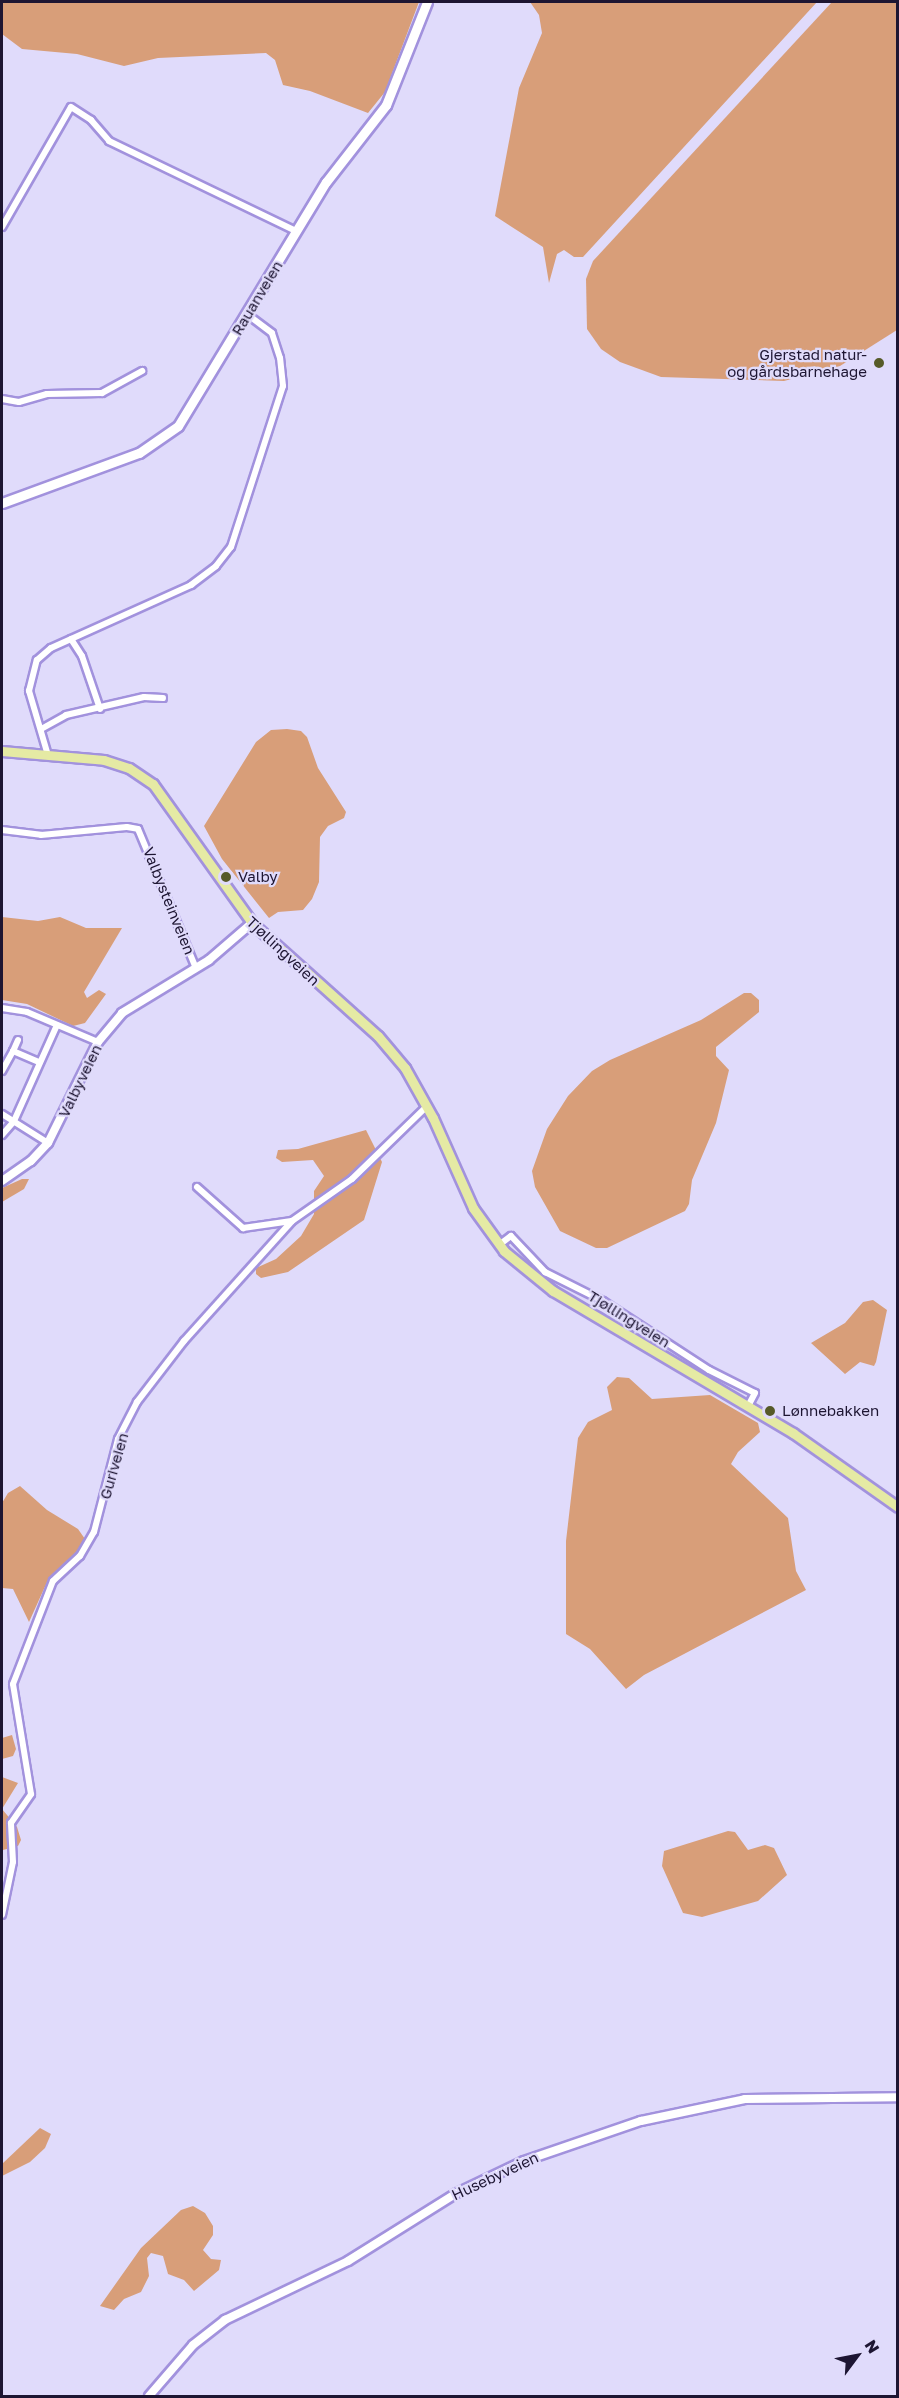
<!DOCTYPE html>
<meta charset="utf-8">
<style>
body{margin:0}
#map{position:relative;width:899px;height:2398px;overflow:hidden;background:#e0dbfb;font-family:"Golos Text",sans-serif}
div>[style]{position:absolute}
.forest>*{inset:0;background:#d89e79}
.roads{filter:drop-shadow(2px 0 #a292dd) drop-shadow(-2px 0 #a292dd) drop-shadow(0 2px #a292dd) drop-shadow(0 -2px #a292dd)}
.minor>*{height:6px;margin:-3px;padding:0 3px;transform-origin:3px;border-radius:3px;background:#fff}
.tertiary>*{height:8px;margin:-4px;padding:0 4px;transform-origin:4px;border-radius:4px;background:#fff}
.secondary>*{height:9px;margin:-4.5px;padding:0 4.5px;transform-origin:4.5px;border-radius:4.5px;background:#fff}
.primary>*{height:9px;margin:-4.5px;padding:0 4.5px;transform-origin:4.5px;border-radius:4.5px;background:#e5eaa4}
.dots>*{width:16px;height:16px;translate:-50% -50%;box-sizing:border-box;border:3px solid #e0dbfb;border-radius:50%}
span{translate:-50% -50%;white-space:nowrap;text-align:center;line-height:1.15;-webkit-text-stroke:4.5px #e0dbfb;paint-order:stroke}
.street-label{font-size:15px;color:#1d1532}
.poi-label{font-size:15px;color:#1d1532}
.right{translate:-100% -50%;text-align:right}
.left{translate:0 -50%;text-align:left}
.frame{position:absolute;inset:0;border:3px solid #1d1532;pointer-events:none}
.north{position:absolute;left:827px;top:2326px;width:60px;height:60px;-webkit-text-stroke:4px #e0dbfb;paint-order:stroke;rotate:58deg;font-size:16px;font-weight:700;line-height:24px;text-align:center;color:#1d1532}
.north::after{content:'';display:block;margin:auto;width:21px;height:27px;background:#1d1532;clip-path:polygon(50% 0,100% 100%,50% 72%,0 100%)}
</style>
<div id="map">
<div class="forest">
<div style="clip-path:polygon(2px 2px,419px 2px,385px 92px,368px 113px,310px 91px,283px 85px,275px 60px,266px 53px,158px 58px,124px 66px,77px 54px,22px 49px,2px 34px)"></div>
<div style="clip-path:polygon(530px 2px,817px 2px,583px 257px,574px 257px,564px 250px,557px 254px,549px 283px,543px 247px,495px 216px,519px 88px,542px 33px,539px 15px)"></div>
<div style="clip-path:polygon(832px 2px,897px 2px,897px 330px,840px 366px,784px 381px,661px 377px,620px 362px,601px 349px,587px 329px,586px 279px,593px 261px)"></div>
<div style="clip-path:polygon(287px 729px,301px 731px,307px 737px,318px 768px,346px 812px,344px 818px,328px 826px,320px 837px,319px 882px,312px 899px,303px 910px,278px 912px,269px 918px,222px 859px,204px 826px,256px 742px,271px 730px)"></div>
<div style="clip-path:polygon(2px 917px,38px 921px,60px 917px,86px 928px,122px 928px,84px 992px,87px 998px,99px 990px,106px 994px,85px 1023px,73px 1026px,27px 1004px,2px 1000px)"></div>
<div style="clip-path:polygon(744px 993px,751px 993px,759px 1000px,759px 1012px,716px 1047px,716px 1056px,729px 1070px,716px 1123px,692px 1180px,689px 1204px,685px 1211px,607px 1248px,596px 1248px,560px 1231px,535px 1187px,532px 1171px,547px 1129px,568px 1096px,592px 1071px,610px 1060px,701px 1020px)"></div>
<div style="clip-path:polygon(366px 1130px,382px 1162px,364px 1220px,288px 1272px,261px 1278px,256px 1274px,256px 1268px,276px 1259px,301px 1236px,314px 1214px,314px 1191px,324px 1176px,313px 1160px,282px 1162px,276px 1158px,278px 1150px,298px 1149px)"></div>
<div style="clip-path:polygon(22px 1179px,29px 1179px,24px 1189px,2px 1202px,2px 1188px)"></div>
<div style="clip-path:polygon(873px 1300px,887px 1310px,876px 1362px,874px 1366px,860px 1362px,845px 1374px,811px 1343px,845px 1323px,863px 1302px)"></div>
<div style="clip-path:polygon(617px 1377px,629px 1378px,652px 1399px,710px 1395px,758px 1423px,760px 1432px,738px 1452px,731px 1464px,788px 1518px,796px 1571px,806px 1590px,644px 1675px,626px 1689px,590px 1649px,566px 1634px,566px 1541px,578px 1438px,588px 1422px,612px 1410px,607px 1387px)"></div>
<div style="clip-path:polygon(20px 1486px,47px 1510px,78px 1529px,85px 1539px,78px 1552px,48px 1580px,29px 1622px,13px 1589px,2px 1588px,2px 1503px,8px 1493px)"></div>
<div style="clip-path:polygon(12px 1735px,16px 1749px,13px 1756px,2px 1759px,2px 1738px)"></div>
<div style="clip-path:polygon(2px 1777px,18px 1783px,2px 1809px,17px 1827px,21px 1840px,18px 1846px,3px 1850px,2px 1849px)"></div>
<div style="clip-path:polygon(728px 1831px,735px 1832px,748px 1850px,765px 1845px,774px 1848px,787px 1875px,758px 1901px,702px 1917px,683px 1913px,662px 1866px,664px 1851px)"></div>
<div style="clip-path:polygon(40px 2128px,51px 2134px,45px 2148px,30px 2162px,2px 2176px,2px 2164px)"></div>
<div style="clip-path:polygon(193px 2206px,205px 2213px,213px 2226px,213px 2235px,203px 2250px,211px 2259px,221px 2260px,219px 2270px,194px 2291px,184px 2280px,168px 2274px,163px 2256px,151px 2253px,147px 2258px,149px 2276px,141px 2292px,124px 2299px,114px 2310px,100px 2306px,141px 2248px,181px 2210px)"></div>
</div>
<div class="roads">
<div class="minor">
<div style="left:2px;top:227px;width:138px;rotate:-60.1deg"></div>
<div style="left:71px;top:107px;width:24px;rotate:33deg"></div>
<div style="left:91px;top:120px;width:28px;rotate:49deg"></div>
<div style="left:109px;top:141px;width:208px;rotate:25.7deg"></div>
<div style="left:2px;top:399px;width:17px;rotate:10deg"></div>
<div style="left:19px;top:402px;width:29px;rotate:-16deg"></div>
<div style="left:47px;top:394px;width:55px;rotate:-1deg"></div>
<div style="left:102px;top:393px;width:46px;rotate:-28.8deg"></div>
<div style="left:71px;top:639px;width:20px;rotate:57deg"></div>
<div style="left:82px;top:656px;width:56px;rotate:71.2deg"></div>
<div style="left:43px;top:728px;width:26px;rotate:-29deg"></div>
<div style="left:66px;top:715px;width:80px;rotate:-13deg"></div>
<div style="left:144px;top:697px;width:19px;rotate:3deg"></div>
<div style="left:47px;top:752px;width:64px;rotate:-106.4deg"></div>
<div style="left:29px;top:691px;width:32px;rotate:-76deg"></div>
<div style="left:37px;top:660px;width:18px;rotate:-41deg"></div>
<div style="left:51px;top:648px;width:154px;rotate:-24.2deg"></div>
<div style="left:191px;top:585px;width:31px;rotate:-37deg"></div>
<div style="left:216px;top:566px;width:24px;rotate:-52deg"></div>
<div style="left:231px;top:547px;width:169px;rotate:-72.1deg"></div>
<div style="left:283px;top:386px;width:28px;rotate:-96deg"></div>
<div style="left:280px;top:358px;width:26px;rotate:-108deg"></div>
<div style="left:272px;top:333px;width:31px;rotate:-143deg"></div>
<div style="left:2px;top:830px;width:39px;rotate:7deg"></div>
<div style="left:41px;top:835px;width:86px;rotate:-5.3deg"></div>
<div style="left:127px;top:827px;width:11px;rotate:10deg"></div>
<div style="left:138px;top:829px;width:151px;rotate:67.4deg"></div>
<div style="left:2px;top:1008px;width:25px;rotate:9deg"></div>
<div style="left:27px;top:1012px;width:77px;rotate:22.9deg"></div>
<div style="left:18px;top:1040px;width:12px;rotate:114deg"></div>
<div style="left:13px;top:1051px;width:28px;rotate:23deg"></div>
<div style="left:2px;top:1071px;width:23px;rotate:-61deg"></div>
<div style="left:2px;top:1114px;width:54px;rotate:32.2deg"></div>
<div style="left:2px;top:1135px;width:18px;rotate:-49deg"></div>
<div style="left:14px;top:1121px;width:105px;rotate:-65.9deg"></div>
<div style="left:197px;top:1187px;width:62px;rotate:41.7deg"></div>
<div style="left:243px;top:1228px;width:49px;rotate:-8.3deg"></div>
<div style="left:499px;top:1245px;width:15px;rotate:-37deg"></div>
<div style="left:511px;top:1236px;width:50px;rotate:46.6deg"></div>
<div style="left:545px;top:1272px;width:65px;rotate:26.6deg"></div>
<div style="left:603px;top:1301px;width:126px;rotate:33.1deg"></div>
<div style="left:709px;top:1370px;width:51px;rotate:26.6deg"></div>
<div style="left:755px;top:1393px;width:15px;rotate:118deg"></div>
<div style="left:2px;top:1915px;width:54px;rotate:-78.3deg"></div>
<div style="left:13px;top:1862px;width:39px;rotate:-93deg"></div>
<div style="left:11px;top:1823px;width:35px;rotate:-55deg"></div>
<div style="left:31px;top:1794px;width:111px;rotate:-99.3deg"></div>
<div style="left:13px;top:1684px;width:110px;rotate:-68.8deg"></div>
<div style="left:53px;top:1581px;width:37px;rotate:-43deg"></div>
<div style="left:80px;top:1556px;width:28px;rotate:-60deg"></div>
<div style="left:94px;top:1532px;width:96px;rotate:-75.5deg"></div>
<div style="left:118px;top:1439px;width:42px;rotate:-62.8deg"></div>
<div style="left:137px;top:1402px;width:77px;rotate:-52.4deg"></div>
<div style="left:184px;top:1341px;width:161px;rotate:-48deg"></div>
<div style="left:292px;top:1221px;width:73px;rotate:-35deg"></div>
<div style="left:352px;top:1179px;width:105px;rotate:-44.2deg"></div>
</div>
<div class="tertiary">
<div style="left:2px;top:1181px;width:35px;rotate:-35deg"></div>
<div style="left:31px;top:1161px;width:25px;rotate:-47deg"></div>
<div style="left:48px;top:1143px;width:113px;rotate:-63.7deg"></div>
<div style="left:98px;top:1042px;width:38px;rotate:-50deg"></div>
<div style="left:122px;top:1013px;width:102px;rotate:-31.3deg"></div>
<div style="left:209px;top:960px;width:57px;rotate:-40.7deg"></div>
<div style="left:149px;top:2396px;width:67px;rotate:-49.2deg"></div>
<div style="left:193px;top:2345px;width:41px;rotate:-38deg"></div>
<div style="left:225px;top:2320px;width:136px;rotate:-25.6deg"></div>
<div style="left:348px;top:2261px;width:128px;rotate:-32deg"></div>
<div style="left:457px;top:2193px;width:74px;rotate:-25.5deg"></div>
<div style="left:524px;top:2161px;width:124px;rotate:-18.9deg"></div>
<div style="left:641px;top:2121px;width:106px;rotate:-11.9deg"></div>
<div style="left:745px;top:2099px;width:153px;rotate:-0.7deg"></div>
</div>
<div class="secondary">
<div style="left:2px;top:503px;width:146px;rotate:-20.1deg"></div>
<div style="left:139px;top:453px;width:47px;rotate:-34.7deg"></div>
<div style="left:178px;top:426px;width:285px;rotate:-58.8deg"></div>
<div style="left:326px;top:182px;width:98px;rotate:-52.1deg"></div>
<div style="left:386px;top:105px;width:111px;rotate:-68.3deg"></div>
</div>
<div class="primary">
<div style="left:2px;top:751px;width:102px;rotate:5deg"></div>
<div style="left:104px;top:760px;width:26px;rotate:18deg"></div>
<div style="left:129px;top:768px;width:29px;rotate:34deg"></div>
<div style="left:153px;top:784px;width:171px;rotate:54.5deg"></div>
<div style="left:252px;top:923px;width:169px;rotate:41.9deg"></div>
<div style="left:378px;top:1036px;width:42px;rotate:49.8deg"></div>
<div style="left:405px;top:1068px;width:57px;rotate:60.8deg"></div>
<div style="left:433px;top:1118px;width:98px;rotate:66deg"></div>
<div style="left:473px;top:1208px;width:53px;rotate:54.2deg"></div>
<div style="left:504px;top:1251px;width:63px;rotate:39.2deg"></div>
<div style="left:553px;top:1291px;width:279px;rotate:30.6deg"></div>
<div style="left:793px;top:1433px;width:128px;rotate:35.2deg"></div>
</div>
</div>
<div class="dots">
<div style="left:879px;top:363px;background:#565a28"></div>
<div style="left:226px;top:877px;background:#565a28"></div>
<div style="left:770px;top:1411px;background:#565a28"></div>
</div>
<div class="street-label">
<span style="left:257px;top:298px;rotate:-59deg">Rauanveien</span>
<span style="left:169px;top:901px;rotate:68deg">Valbysteinveien</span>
<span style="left:283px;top:951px;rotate:43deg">Tjøllingveien</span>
<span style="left:80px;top:1081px;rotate:-64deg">Valbyveien</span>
<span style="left:629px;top:1319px;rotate:32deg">Tjøllingveien</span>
<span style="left:114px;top:1466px;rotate:-74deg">Guriveien</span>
<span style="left:495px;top:2176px;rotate:-25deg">Husebyveien</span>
</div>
<div class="poi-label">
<span class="right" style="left:867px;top:363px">Gjerstad natur-<br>og gårdsbarnehage</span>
<span class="left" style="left:238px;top:877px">Valby</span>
<span class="left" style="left:782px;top:1411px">Lønnebakken</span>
</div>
<div class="frame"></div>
<div class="north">N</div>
</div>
